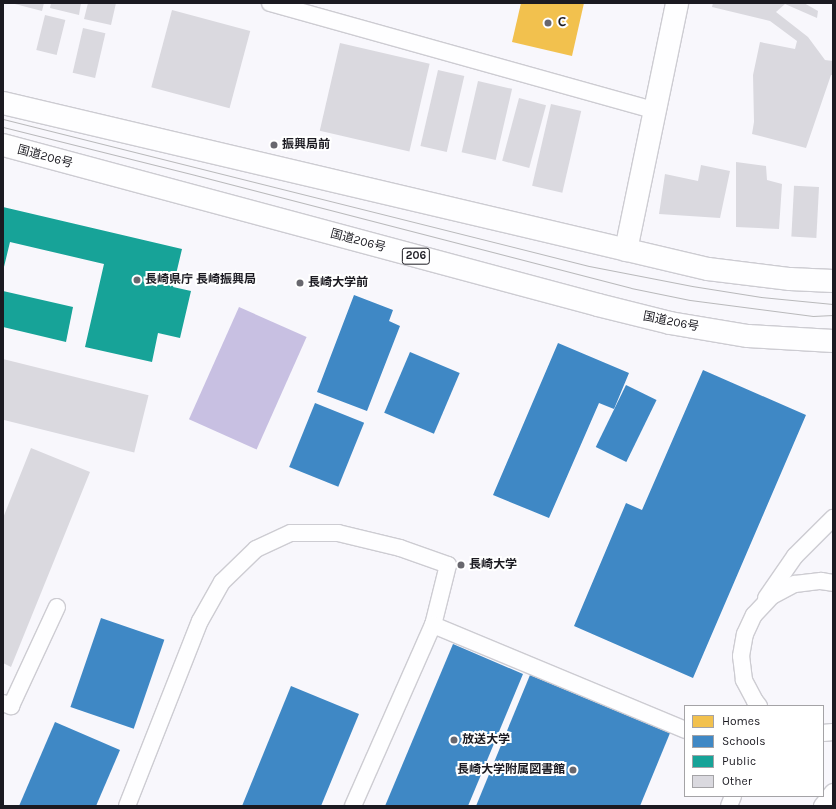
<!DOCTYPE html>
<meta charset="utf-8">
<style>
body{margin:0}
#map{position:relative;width:836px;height:809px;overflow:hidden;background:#f8f7fc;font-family:Karla,"Noto Sans JP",sans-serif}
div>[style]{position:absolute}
.water>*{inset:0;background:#c8c0e2;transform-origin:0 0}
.homes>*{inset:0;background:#f2c14e}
.schools>*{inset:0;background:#3f88c5;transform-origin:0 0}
.public>*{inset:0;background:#17a398}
.building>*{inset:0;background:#dad9df;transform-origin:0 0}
.roads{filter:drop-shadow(1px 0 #cdccd2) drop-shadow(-1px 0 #cdccd2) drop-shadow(0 1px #cdccd2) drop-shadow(0 -1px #cdccd2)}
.service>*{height:16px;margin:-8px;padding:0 8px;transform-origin:8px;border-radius:8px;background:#fefeff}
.minor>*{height:22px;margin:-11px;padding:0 11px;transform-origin:11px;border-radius:11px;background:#fefeff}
.trunk>*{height:22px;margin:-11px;padding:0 11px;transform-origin:11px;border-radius:11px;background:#fefeff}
.tram>*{height:1px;margin:-0.5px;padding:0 0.5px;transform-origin:0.5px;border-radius:0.5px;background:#b9b9bb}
.dots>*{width:11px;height:11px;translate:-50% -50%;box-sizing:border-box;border:2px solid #fff;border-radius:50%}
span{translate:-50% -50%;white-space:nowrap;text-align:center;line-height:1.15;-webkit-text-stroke:4px #fff;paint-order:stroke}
.shield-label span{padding:1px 3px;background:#fff;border:1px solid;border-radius:3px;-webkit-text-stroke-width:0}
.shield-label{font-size:11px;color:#1b1a21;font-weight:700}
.poi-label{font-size:12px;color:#1b1a21;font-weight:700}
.left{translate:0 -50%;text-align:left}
.right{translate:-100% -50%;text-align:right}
.street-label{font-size:12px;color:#1b1a21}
.frame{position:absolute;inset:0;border:4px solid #1b1a21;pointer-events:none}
.legend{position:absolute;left:684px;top:705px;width:140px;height:92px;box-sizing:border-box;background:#fff;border:1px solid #a4a3a6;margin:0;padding:5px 7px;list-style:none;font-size:12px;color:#1b1a21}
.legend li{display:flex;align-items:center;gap:8px;height:20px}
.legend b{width:20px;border:1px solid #a4a3a6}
</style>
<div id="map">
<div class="water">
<div style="left:239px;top:307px;width:74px;height:123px;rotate:24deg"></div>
</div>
<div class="homes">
<div style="clip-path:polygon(521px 3px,584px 3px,572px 56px,512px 42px)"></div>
</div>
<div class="schools">
<div style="clip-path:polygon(354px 295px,393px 310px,389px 321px,400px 326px,367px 411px,317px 392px)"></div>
<div style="clip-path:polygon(558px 343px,629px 373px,614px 409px,599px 403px,549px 518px,493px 495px)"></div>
<div style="left:410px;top:352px;width:54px;height:66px;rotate:23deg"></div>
<div style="clip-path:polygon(703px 370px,806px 415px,693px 678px,574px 626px,626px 503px,642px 510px)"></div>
<div style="left:626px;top:385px;width:34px;height:69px;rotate:26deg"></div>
<div style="left:315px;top:403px;width:53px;height:69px;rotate:22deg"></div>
<div style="left:101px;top:618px;width:67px;height:94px;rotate:19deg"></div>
<div style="clip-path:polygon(453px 644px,523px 674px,468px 806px,385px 806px)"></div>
<div style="clip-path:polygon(530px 675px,670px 733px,640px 806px,476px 806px)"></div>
<div style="clip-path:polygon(291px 686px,359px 714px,321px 806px,242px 806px)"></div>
<div style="clip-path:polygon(55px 722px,120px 750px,96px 806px,19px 806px)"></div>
</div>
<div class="public">
<div style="clip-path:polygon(3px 207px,182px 249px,173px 287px,191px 291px,180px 338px,158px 333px,152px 362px,85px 347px,104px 264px,10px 242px,3px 271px)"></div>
<div style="clip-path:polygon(3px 291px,73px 307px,66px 342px,3px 327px)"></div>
</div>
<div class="building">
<div style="clip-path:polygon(11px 3px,44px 3px,42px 11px)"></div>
<div style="clip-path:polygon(51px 3px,81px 3px,79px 15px,50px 8px)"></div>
<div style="clip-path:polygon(88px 3px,116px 3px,111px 25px,84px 19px)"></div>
<div style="clip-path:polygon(713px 3px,804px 3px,818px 11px,817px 18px,785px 4px,776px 12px,808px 37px,825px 60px,833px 61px,833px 75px,831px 75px,806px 148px,752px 134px,754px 122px,753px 75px,760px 42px,795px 49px,797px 41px,770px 21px,712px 7px)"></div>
<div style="left:172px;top:10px;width:81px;height:80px;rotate:15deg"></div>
<div style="left:45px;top:15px;width:21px;height:36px;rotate:14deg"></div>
<div style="left:83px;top:28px;width:23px;height:46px;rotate:13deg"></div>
<div style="left:340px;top:43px;width:92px;height:90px;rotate:13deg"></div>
<div style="left:438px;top:70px;width:27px;height:78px;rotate:13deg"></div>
<div style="left:478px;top:81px;width:35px;height:73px;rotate:13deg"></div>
<div style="left:519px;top:98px;width:28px;height:65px;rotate:15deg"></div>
<div style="left:551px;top:104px;width:31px;height:84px;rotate:13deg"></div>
<div style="clip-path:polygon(736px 162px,766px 166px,767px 180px,782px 184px,779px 229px,736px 227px)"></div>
<div style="clip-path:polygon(701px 165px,730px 171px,720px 218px,659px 214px,665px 174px,698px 181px)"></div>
<div style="left:819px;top:187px;width:51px;height:25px;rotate:93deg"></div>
<div style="left:3px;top:359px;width:150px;height:59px;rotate:14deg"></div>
<div style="clip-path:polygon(31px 448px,90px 472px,11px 667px,3px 663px,3px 518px)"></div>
</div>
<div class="roads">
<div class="service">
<div style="left:270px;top:3px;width:399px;rotate:15.6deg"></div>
<div style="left:766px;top:598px;width:51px;rotate:-55.4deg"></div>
<div style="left:795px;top:556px;width:54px;rotate:-45deg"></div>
<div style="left:3px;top:703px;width:9px;rotate:21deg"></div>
<div style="left:11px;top:706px;width:109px;rotate:-65.1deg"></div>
<div style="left:759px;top:706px;width:6px;rotate:-129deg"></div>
<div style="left:755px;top:701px;width:24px;rotate:-118deg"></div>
<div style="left:744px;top:680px;width:24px;rotate:-97deg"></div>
<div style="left:741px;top:656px;width:22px;rotate:-80deg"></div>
<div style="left:745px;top:634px;width:21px;rotate:-65deg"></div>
<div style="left:754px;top:615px;width:26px;rotate:-47deg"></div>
<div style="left:772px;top:596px;width:26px;rotate:-28deg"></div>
<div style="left:795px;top:584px;width:26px;rotate:-7deg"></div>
<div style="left:821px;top:581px;width:12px;rotate:9deg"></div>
<div style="left:823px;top:733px;width:10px;rotate:-6deg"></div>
<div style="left:127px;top:806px;width:199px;rotate:-68.5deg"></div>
<div style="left:200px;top:621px;width:45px;rotate:-60.6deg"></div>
<div style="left:222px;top:582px;width:47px;rotate:-44.1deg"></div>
<div style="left:256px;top:549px;width:38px;rotate:-25deg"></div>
<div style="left:291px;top:533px;width:47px"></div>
<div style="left:338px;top:533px;width:64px;rotate:13.6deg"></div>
<div style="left:400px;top:548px;width:51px;rotate:19.5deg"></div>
<div style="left:448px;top:565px;width:62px;rotate:104deg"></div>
<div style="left:353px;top:806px;width:198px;rotate:-66.2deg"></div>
<div style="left:433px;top:625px;width:273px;rotate:22.6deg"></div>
<div style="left:729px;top:806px;width:11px;rotate:-68deg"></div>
<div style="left:822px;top:806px;width:18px;rotate:-52deg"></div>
</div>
<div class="minor">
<div style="left:626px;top:250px;width:252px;rotate:-78.3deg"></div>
</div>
<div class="trunk">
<div style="left:3px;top:103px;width:724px;rotate:13.25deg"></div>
<div style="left:708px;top:269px;width:83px;rotate:7deg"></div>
<div style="left:790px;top:279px;width:43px;rotate:2.7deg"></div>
<div style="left:3px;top:145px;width:616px;rotate:15.05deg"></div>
<div style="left:598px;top:305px;width:74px;rotate:14deg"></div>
<div style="left:670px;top:323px;width:79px;rotate:9.5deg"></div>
<div style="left:748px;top:336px;width:85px;rotate:3.4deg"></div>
</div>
</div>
<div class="tram">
<div style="left:3px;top:119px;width:604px;rotate:14.08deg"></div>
<div style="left:589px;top:266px;width:105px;rotate:11deg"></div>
<div style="left:692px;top:286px;width:70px;rotate:9.1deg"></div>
<div style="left:761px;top:297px;width:72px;rotate:5.6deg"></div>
<div style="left:3px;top:127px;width:198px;rotate:14deg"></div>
<div style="left:195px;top:175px;width:450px;rotate:14.5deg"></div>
<div style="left:631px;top:288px;width:60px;rotate:11.5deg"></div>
<div style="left:690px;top:300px;width:124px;rotate:7.4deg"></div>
<div style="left:813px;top:316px;width:20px;rotate:-3deg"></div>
</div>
<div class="dots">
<div style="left:548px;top:23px;background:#68676e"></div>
<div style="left:274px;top:145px;background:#68676e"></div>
<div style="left:137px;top:280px;background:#68676e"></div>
<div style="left:300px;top:283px;background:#68676e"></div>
<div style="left:461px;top:565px;background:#68676e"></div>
<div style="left:454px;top:740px;background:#68676e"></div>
<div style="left:573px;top:770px;background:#68676e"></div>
</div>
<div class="shield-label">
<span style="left:416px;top:256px">206</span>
</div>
<div class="poi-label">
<span class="left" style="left:556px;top:23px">Ｃ</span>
<span class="left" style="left:282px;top:145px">振興局前</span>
<span class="left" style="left:145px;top:280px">長崎県庁 長崎振興局</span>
<span class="left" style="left:308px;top:283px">長崎大学前</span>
<span class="left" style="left:469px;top:565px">長崎大学</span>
<span class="left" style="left:462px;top:740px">放送大学</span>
<span class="right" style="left:565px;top:770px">長崎大学附属図書館</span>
</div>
<div class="street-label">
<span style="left:45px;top:157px;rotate:15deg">国道206号</span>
<span style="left:358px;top:241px;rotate:15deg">国道206号</span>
<span style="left:671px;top:322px;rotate:11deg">国道206号</span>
</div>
<div class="frame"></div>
<ul class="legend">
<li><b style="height:11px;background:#f2c14e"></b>Homes</li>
<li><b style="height:11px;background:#3f88c5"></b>Schools</li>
<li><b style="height:11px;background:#17a398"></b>Public</li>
<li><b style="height:11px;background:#dad9df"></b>Other</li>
</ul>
</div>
